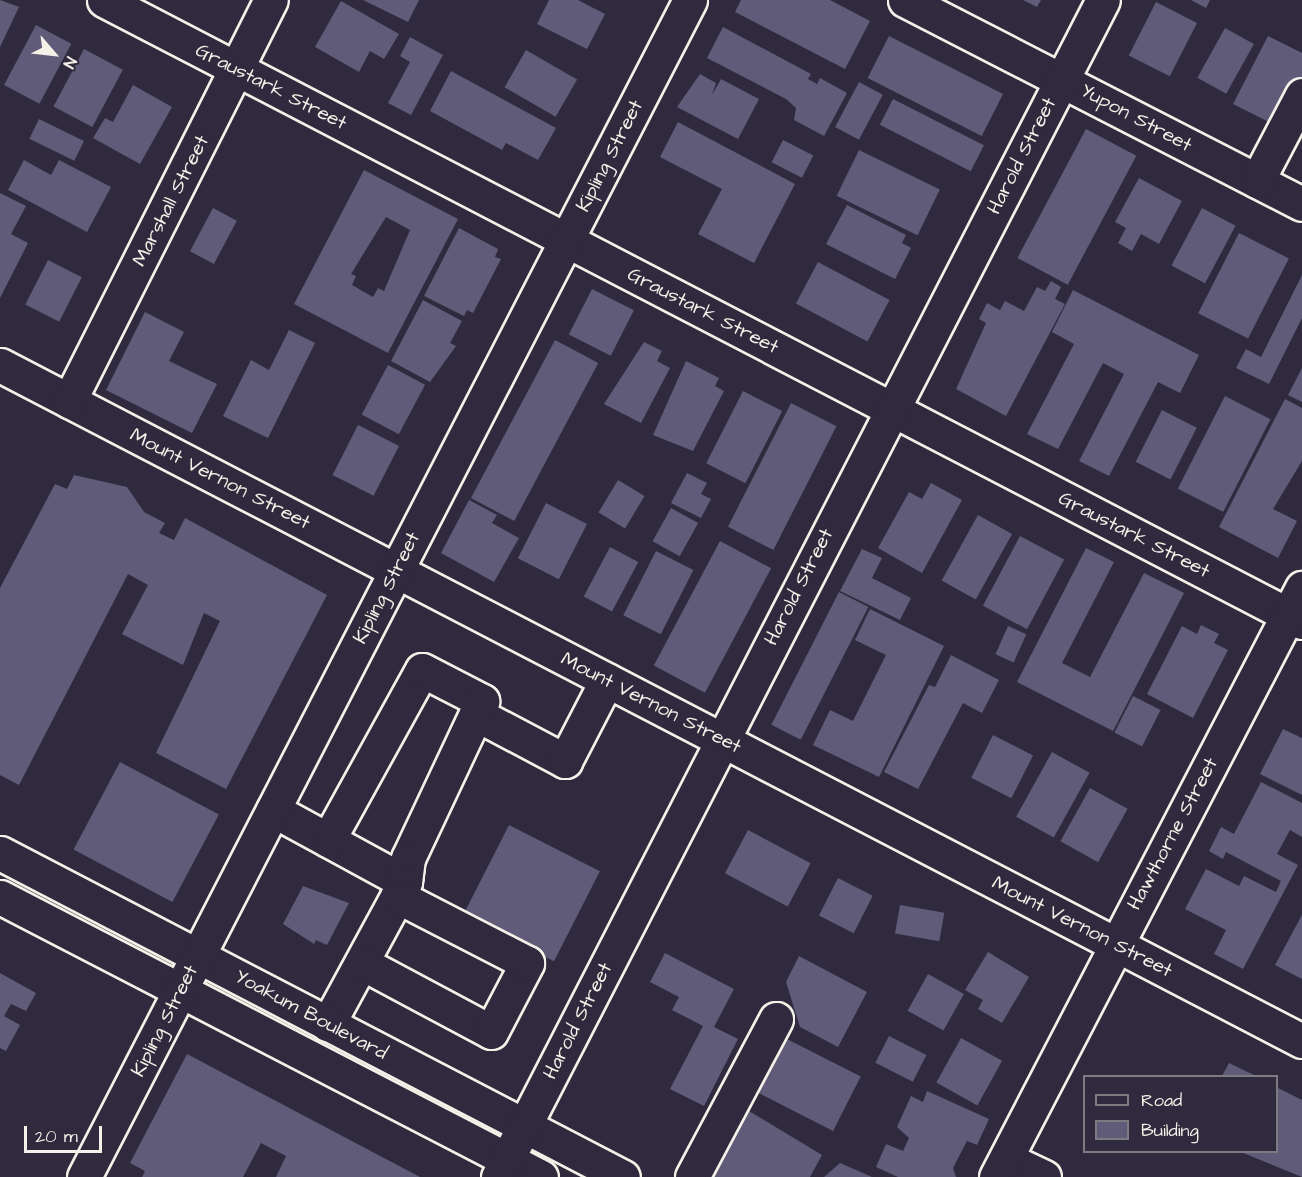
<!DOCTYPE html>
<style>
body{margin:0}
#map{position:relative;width:1302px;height:1177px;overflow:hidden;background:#2f2a3d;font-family:"Architects Daughter",sans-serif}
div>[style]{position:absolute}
.building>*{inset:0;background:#605b79;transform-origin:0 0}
.roads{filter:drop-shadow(2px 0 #f4f1e8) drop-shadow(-2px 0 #f4f1e8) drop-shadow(0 2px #f4f1e8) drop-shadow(0 -2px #f4f1e8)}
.minor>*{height:33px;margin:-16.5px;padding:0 16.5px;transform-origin:16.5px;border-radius:16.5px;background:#2f2a3d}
span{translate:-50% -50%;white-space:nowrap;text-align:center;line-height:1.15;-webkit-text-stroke:4.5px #2f2a3d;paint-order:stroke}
.street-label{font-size:20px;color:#f4f1e8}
.legend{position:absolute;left:1083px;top:1075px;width:195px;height:78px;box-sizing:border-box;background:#2f2a3d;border:2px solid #7e7a81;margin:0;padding:8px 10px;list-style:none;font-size:18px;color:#f4f1e8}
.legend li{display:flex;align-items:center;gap:12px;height:30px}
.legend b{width:30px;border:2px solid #7e7a81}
.north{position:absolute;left:24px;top:24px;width:60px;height:60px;-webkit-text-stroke:4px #2f2a3d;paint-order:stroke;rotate:118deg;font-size:16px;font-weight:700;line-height:24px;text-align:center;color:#f4f1e8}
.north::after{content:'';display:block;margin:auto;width:21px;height:27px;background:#f4f1e8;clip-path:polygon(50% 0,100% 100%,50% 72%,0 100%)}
.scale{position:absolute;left:24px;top:1126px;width:78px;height:27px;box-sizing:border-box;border:3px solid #f4f1e8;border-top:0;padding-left:8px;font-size:18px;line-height:21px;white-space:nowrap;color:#f4f1e8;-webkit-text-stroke:4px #2f2a3d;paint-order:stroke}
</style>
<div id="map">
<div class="building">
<div style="clip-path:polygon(0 0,19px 7px,0 47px)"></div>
<div style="clip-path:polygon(363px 0,419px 0,408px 22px)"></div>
<div style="clip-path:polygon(549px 0,578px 0,605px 14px,587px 49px,537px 24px)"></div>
<div style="clip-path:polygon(741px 0,830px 0,870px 21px,845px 69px,735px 12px)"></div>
<div style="clip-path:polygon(1023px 0,1041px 0,1037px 7px)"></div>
<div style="clip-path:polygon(1191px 0,1210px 0,1206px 8px)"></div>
<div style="clip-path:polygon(341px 1px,399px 34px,384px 59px,370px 51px,359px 72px,315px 47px)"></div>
<div style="left:1156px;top:2px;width:46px;height:60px;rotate:27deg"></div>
<div style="left:36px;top:25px;width:40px;height:68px;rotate:28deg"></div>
<div style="clip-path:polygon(723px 27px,811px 74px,808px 79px,817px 84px,820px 78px,847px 93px,824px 136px,794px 120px,796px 108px,786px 99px,707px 58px)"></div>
<div style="left:1225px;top:28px;width:33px;height:57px;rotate:29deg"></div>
<div style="left:889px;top:36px;width:128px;height:47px;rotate:27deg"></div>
<div style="clip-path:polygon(1268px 36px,1302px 53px,1302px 77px,1277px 126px,1233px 104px)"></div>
<div style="clip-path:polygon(410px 37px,443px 55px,411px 115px,388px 103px,410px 62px,400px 56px)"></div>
<div style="left:84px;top:49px;width:44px;height:65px;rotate:28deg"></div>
<div style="left:526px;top:50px;width:59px;height:43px;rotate:30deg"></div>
<div style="clip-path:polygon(451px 71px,556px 128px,538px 160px,506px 143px,502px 150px,430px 111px)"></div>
<div style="clip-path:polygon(700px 74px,716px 83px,712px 95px,721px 79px,759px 99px,738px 139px,677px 107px)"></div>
<div style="left:859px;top:82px;width:27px;height:51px;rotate:28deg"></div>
<div style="clip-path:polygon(133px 85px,172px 107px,140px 164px,93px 138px,105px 118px,113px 122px)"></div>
<div style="left:893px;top:99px;width:102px;height:29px;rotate:27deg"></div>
<div style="left:39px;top:119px;width:50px;height:22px;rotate:26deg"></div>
<div style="clip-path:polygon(678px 122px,795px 184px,754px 263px,698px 234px,722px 189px,660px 157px)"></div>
<div style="left:1086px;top:129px;width:57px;height:146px;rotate:28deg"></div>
<div style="left:783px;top:140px;width:34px;height:25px;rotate:27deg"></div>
<div style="left:859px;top:150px;width:90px;height:51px;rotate:26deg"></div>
<div style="clip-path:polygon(24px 160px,51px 175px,59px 160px,111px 187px,87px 232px,8px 190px)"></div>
<div style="clip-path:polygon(evenodd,364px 170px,458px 219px,388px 353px,294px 304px,364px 170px,386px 217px,410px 230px,384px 291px,378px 288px,373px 297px,352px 285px,356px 276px,351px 274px,386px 217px)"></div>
<div style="clip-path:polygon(1139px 178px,1182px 201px,1159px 244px,1141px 234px,1132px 251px,1118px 243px,1126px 228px,1115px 222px)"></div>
<div style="clip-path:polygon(0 193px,26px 206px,11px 234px,28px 243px,0 298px)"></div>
<div style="clip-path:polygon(847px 205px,906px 235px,902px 243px,911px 248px,895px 279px,826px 244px)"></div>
<div style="left:213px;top:208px;width:27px;height:49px;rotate:28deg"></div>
<div style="left:1202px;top:208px;width:38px;height:65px;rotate:28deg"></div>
<div style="clip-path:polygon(459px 228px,498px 249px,495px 257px,501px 259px,473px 313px,467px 310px,464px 316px,424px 296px)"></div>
<div style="left:1239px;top:233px;width:56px;height:90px;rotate:27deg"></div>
<div style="left:48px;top:260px;width:38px;height:50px;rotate:27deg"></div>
<div style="left:818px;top:262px;width:81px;height:47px;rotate:28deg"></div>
<div style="clip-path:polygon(1302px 275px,1302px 318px,1269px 384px,1236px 368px,1246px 349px,1261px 357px)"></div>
<div style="clip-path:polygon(1051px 281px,1061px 287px,1055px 299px,1065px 304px,1006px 416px,956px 389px,986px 323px,979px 319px,987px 303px,1000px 310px,1005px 301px,1024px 311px,1037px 287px,1045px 291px)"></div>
<div style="left:592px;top:289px;width:47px;height:51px;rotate:27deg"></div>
<div style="clip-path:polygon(1073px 290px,1199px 355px,1180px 393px,1158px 382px,1109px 476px,1079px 461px,1124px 374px,1103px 363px,1058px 449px,1027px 434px,1074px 344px,1052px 332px)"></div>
<div style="clip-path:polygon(423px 300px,462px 321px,450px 343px,456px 346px,430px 382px,391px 361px)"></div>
<div style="clip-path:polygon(145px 312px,184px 332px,169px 361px,217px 384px,192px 433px,106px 390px)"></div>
<div style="clip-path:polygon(289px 330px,315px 343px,268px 438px,223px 416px,251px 360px,269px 370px)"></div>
<div style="left:555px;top:340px;width:49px;height:179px;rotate:28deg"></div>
<div style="clip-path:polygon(644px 342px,662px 351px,657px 361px,670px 368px,641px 423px,604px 404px)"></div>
<div style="clip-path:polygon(686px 361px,719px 378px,715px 386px,724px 391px,693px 451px,653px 435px)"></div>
<div style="left:388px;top:365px;width:42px;height:56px;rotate:28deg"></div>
<div style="clip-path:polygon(1302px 368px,1302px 402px,1288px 395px)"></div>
<div style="left:743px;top:391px;width:44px;height:81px;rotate:27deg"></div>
<div style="left:1225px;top:396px;width:51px;height:104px;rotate:27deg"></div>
<div style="clip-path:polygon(1285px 399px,1302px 408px,1302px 461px,1273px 509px,1297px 521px,1278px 558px,1219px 527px)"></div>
<div style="left:791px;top:403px;width:51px;height:139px;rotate:27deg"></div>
<div style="left:1162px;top:410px;width:39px;height:58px;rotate:27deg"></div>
<div style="left:358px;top:425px;width:46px;height:56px;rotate:27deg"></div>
<div style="clip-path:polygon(687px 473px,707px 483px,701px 494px,711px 499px,701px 518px,671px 503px)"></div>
<div style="clip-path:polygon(74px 475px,127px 487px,144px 512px,165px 523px,159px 533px,174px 540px,185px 518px,327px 595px,226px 789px,156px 753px,220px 621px,204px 613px,183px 665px,122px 634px,148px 585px,128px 574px,19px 785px,0 775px,0 588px,55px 484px,67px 489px)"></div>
<div style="left:618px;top:480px;width:31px;height:38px;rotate:31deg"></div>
<div style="clip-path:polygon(931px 483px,962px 500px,922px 573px,878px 548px,909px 492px,922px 499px)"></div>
<div style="clip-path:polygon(469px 500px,497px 515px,492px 523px,519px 538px,494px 582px,441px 553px)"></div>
<div style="left:546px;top:503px;width:46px;height:62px;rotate:27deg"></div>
<div style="left:671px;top:508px;width:31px;height:38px;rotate:29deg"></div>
<div style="left:978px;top:515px;width:39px;height:75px;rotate:29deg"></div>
<div style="left:1020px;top:536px;width:50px;height:79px;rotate:28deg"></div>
<div style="left:720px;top:541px;width:58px;height:141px;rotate:28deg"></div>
<div style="left:610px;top:547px;width:32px;height:56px;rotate:28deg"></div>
<div style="clip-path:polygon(1086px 548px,1114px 562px,1062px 663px,1090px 677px,1144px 573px,1184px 593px,1113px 731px,1017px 682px)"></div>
<div style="clip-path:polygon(862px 549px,882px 558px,872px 578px,911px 598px,900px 620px,840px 591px)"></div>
<div style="left:656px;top:551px;width:42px;height:72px;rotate:27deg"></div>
<div style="left:839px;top:592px;width:33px;height:149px;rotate:27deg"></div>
<div style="clip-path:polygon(870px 609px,944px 646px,879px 777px,813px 745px,830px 710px,853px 721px,886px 655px,855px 640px)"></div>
<div style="clip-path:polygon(1201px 625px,1219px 634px,1214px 643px,1228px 650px,1193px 718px,1147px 694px,1182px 626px,1197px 634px)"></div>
<div style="left:1008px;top:626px;width:20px;height:31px;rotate:24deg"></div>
<div style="clip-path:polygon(951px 655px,999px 680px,982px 713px,963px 703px,918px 789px,884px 772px,929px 685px,935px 687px)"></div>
<div style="left:1133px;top:696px;width:31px;height:41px;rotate:27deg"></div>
<div style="clip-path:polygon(1283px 729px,1302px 738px,1302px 795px,1260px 774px)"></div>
<div style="left:993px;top:735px;width:45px;height:48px;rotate:27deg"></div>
<div style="left:1052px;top:752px;width:43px;height:74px;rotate:29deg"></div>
<div style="left:120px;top:762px;width:112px;height:99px;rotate:28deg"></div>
<div style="clip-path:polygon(1261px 782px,1302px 803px,1302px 837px,1290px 830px,1277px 854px,1298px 865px,1243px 969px,1214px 954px,1226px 930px,1185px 909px,1206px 869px,1239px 886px,1244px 876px,1276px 892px,1281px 881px,1226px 852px,1223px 859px,1209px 851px,1221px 827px,1234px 834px)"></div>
<div style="left:1090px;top:788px;width:43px;height:61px;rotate:29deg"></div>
<div style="left:509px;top:825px;width:102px;height:101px;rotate:27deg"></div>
<div style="left:748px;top:830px;width:71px;height:49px;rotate:28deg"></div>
<div style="left:838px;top:878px;width:39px;height:42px;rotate:27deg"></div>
<div style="clip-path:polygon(303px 886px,349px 903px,327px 945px,316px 940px,314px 944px,283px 924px)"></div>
<div style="left:900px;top:905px;width:45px;height:29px;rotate:10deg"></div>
<div style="clip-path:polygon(1302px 915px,1302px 979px,1275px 965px)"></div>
<div style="clip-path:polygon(988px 952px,1029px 977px,1002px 1023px,978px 1009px,983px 1000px,965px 990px)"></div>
<div style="clip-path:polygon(665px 953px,734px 989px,714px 1027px,738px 1039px,704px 1106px,670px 1089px,703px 1026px,672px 1010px,679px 997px,650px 982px)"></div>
<div style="clip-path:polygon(799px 956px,867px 992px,838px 1047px,800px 1027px,786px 982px)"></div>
<div style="clip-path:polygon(0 973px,36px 993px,26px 1011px,11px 1004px,4px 1016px,20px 1025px,6px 1051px,0 1048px)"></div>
<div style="left:928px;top:974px;width:41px;height:42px;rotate:29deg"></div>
<div style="left:889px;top:1036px;width:42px;height:30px;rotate:27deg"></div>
<div style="left:785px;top:1038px;width:85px;height:61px;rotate:27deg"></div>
<div style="left:961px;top:1038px;width:47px;height:51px;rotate:29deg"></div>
<div style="clip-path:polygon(187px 1054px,259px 1092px,420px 1177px,276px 1177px,286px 1156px,261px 1143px,243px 1177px,142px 1177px,145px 1171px,130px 1163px)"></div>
<div style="clip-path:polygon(1229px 1063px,1256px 1076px,1222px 1076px)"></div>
<div style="clip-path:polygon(1276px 1087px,1302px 1100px,1302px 1177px,1241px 1152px,1276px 1152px)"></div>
<div style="clip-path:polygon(927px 1091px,989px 1119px,977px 1145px,967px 1141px,953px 1168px,956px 1177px,898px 1177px,876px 1167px,886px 1144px,903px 1151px,909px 1138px,897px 1127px,911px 1096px,923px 1102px)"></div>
<div style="clip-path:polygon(744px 1108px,822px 1155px,810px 1177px,708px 1177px)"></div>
<div style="clip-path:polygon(840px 1163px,872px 1177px,824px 1177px)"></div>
</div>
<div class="roads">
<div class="minor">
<div style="left:104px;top:0;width:1350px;rotate:27.44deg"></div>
<div style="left:905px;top:0;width:446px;rotate:27.2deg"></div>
<div style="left:1257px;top:181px;width:97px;rotate:-62.4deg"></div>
<div style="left:0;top:365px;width:1467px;rotate:27.44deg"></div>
<div style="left:69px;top:401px;width:449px;rotate:-63.3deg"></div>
<div style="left:476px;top:714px;width:101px;rotate:27.8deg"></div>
<div style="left:565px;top:761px;width:91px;rotate:-62.6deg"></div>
<div style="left:273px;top:810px;width:150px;rotate:28.6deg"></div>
<div style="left:328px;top:840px;width:194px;rotate:-61.1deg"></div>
<div style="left:422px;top:670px;width:68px;rotate:27.3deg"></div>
<div style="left:482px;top:701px;width:174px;rotate:115.2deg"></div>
<div style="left:408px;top:858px;width:24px;rotate:97deg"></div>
<div style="left:405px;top:882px;width:162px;rotate:118.5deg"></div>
<div style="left:0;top:853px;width:702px;rotate:27.48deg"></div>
<div style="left:0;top:897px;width:609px;rotate:27.36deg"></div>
<div style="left:362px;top:963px;width:146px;rotate:28.1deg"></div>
<div style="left:491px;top:1032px;width:78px;rotate:-62.4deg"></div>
<div style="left:527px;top:963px;width:146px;rotate:-152.7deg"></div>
<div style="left:1006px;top:1159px;width:42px;rotate:25.3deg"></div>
<div style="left:84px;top:1177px;width:1324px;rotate:-62.76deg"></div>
<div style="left:498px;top:1177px;width:1323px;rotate:-62.8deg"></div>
<div style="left:692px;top:1177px;width:179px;rotate:-62deg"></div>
<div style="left:996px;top:1177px;width:664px;rotate:-62.55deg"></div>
</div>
</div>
<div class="street-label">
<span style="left:271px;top:87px;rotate:27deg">Graustark Street</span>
<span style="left:1136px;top:118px;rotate:28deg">Yupon Street</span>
<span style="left:610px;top:156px;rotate:-63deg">Kipling Street</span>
<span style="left:1022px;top:156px;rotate:-63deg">Harold Street</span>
<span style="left:171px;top:201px;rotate:-63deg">Marshall Street</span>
<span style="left:703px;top:311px;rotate:27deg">Graustark Street</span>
<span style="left:220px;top:479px;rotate:27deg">Mount Vernon Street</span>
<span style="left:1134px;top:535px;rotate:27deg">Graustark Street</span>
<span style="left:799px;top:587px;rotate:-63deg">Harold Street</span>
<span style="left:387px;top:588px;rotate:-63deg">Kipling Street</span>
<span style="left:651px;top:703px;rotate:27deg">Mount Vernon Street</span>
<span style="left:1173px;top:834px;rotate:-62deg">Hawthorne Street</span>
<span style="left:1082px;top:927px;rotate:27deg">Mount Vernon Street</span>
<span style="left:311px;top:1015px;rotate:28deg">Yoakum Boulevard</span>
<span style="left:165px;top:1021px;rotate:-63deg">Kipling Street</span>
<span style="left:578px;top:1021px;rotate:-63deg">Harold Street</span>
</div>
<ul class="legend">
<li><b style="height:8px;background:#2f2a3d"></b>Road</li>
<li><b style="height:16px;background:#605b79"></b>Building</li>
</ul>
<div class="north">N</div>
<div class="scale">20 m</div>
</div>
